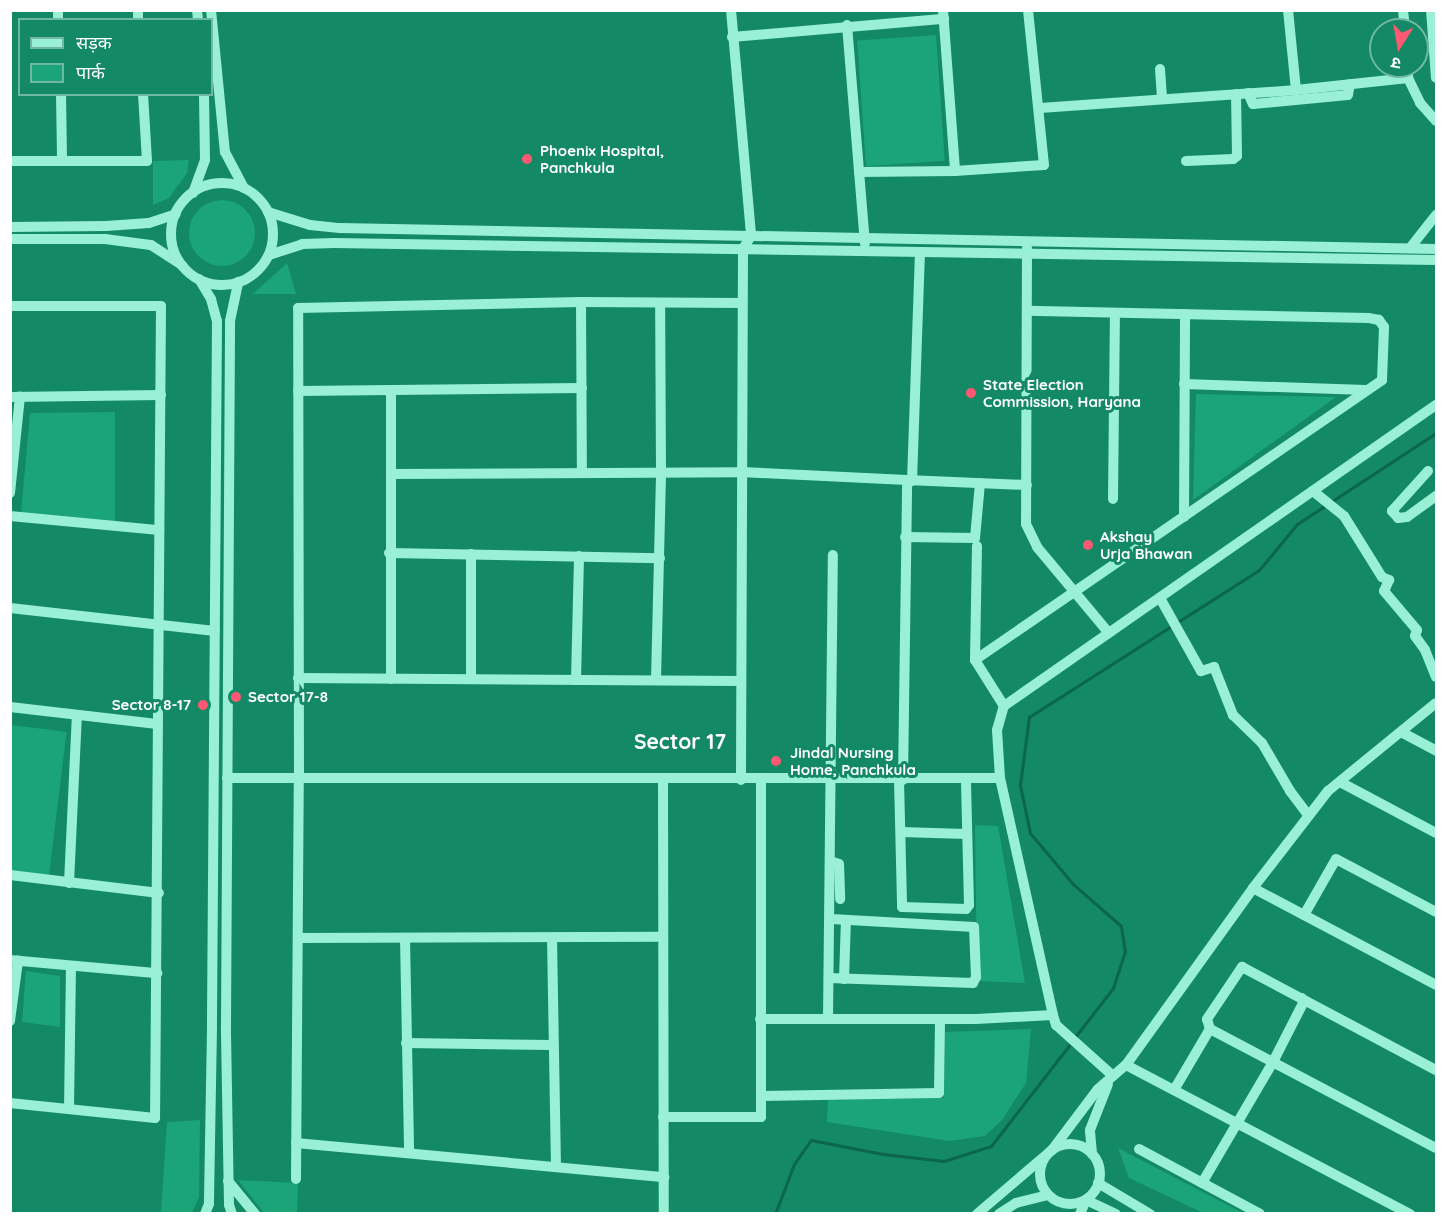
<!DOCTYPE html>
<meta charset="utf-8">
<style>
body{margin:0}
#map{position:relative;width:1447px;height:1224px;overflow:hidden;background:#138965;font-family:Quicksand,"Noto Sans Devanagari",sans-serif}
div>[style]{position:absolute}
.green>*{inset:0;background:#1aa478;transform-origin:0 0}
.round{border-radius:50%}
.stream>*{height:3px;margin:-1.5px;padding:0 1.5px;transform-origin:1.5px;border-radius:1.5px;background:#0b664b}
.minor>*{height:10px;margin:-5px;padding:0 5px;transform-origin:5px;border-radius:5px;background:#99f0d4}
.minor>.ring{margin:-5px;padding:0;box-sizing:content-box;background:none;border:10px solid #99f0d4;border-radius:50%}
.dots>*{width:16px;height:16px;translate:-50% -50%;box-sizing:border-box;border:3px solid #138965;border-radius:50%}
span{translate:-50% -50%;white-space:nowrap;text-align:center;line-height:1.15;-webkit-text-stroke:6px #138965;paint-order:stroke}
.poi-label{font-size:15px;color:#fff;font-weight:700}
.left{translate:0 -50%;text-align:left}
.right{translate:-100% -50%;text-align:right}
.district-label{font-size:21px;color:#fff;font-weight:700}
.frame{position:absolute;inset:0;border:12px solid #fff;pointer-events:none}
.legend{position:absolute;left:18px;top:18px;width:195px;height:78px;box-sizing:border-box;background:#138965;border:2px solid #71b8a3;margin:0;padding:8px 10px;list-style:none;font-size:18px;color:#fff}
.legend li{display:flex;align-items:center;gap:12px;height:30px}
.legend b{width:30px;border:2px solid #71b8a3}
.north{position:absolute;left:1369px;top:18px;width:60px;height:60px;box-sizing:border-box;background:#138965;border:2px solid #71b8a3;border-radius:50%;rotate:191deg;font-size:16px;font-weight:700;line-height:24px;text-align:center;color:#fff}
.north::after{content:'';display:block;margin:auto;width:21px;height:27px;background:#ff5873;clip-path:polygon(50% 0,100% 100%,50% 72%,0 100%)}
</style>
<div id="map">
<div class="green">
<div style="left:936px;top:35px;width:126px;height:79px;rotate:86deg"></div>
<div style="clip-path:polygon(189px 160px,187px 173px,169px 198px,153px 205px,153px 161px)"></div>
<div class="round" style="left:189px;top:200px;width:66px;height:66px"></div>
<div style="clip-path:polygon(287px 263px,296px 294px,253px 294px)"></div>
<div style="clip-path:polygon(1196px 394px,1336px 397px,1193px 500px)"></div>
<div style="clip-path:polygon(115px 412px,115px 523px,21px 514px,30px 413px)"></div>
<div style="left:11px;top:725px;width:56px;height:147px;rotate:7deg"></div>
<div style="clip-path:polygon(975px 825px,998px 826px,1025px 983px,977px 981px)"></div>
<div style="clip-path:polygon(26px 971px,60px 976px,60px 1027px,22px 1022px)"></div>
<div style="clip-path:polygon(1031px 1029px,1026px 1083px,1002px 1120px,985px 1136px,949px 1141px,827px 1122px,828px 1100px,944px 1098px,945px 1032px)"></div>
<div style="clip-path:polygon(200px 1120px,199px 1197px,192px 1213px,161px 1213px,167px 1122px)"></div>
<div style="clip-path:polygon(1118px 1148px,1243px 1213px,1203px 1213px,1129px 1178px)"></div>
<div style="clip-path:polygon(238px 1180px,298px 1183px,297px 1213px,264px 1213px)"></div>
</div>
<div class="stream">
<div style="left:1075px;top:1037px;width:62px;rotate:-52.2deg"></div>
<div style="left:1113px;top:988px;width:38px;rotate:-72deg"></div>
<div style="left:1125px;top:952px;width:26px;rotate:-99deg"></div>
<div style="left:1121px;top:926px;width:64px;rotate:-138.8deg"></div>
<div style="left:1073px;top:884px;width:67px;rotate:-130.1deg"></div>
<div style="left:1030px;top:833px;width:49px;rotate:-101.8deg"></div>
<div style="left:1020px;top:785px;width:69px;rotate:-82.5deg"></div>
<div style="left:1029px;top:717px;width:273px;rotate:-32.6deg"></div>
<div style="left:1259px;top:570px;width:60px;rotate:-50.4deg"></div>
<div style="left:1297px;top:524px;width:166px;rotate:-33.2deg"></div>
<div style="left:775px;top:1214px;width:53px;rotate:-69.2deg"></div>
<div style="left:794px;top:1164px;width:29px;rotate:-55deg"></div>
<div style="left:811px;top:1140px;width:73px;rotate:11deg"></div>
<div style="left:883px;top:1154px;width:61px;rotate:6.5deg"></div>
<div style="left:944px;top:1161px;width:49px;rotate:-17.7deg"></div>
<div style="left:991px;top:1146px;width:130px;rotate:-52.2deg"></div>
</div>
<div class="minor">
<div style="left:58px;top:10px;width:10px;rotate:90deg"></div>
<div style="left:138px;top:10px;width:10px;rotate:90deg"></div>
<div style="left:197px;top:10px;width:10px;rotate:84deg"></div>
<div style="left:211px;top:10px;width:143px;rotate:84.4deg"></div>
<div style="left:225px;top:152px;width:41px;rotate:62.2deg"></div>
<div style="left:731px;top:10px;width:227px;rotate:84.9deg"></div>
<div style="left:751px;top:236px;width:15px;rotate:122deg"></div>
<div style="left:743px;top:249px;width:531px;rotate:90.22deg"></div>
<div style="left:943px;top:10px;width:161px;rotate:85.7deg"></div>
<div style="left:1288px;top:10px;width:80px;rotate:84.3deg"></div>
<div style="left:1403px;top:10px;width:20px;rotate:84deg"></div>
<div style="left:1431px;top:10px;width:68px;rotate:85.8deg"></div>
<div style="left:847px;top:25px;width:219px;rotate:85.3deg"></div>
<div style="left:732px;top:37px;width:213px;rotate:-4.9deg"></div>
<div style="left:1407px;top:66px;width:12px;rotate:85deg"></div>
<div style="left:1408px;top:78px;width:28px;rotate:64deg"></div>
<div style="left:1420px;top:103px;width:24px;rotate:48deg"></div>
<div style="left:1160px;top:69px;width:30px;rotate:86deg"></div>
<div style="left:1248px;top:93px;width:12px;rotate:66deg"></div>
<div style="left:1253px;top:104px;width:95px;rotate:-5.4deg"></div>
<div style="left:1348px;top:95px;width:11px;rotate:-80deg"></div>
<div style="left:61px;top:94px;width:66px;rotate:89.1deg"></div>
<div style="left:1040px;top:108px;width:257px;rotate:-4deg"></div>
<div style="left:1296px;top:90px;width:113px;rotate:-6.1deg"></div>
<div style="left:10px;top:161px;width:137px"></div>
<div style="left:147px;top:161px;width:67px;rotate:-93.4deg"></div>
<div style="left:1186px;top:161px;width:47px;rotate:-2.4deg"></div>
<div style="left:1233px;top:159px;width:5px;rotate:-37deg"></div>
<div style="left:1237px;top:156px;width:62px;rotate:-90.9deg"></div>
<div style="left:859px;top:172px;width:96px;rotate:-0.6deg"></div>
<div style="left:955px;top:171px;width:89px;rotate:-3.9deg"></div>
<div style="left:1044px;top:165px;width:156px;rotate:-95.9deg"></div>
<div class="ring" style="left:171px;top:183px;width:92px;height:92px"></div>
<div style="left:193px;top:193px;width:35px;rotate:-70deg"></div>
<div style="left:205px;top:160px;width:66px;rotate:-90.9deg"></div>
<div style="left:268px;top:212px;width:44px;rotate:17.2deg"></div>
<div style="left:310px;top:225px;width:30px;rotate:6deg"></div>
<div style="left:340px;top:228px;width:1096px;rotate:1.1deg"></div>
<div style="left:10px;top:227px;width:96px;rotate:-0.6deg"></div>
<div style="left:106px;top:226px;width:43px;rotate:-4deg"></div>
<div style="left:149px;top:223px;width:28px;rotate:-18deg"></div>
<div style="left:10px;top:239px;width:95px"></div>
<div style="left:105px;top:239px;width:46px;rotate:7.4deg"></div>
<div style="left:151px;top:245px;width:37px;rotate:33deg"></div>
<div style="left:1027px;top:248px;width:276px;rotate:90.2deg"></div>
<div style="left:1026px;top:524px;width:25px;rotate:64deg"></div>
<div style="left:1037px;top:547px;width:112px;rotate:50.1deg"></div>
<div style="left:1410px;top:248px;width:42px;rotate:-51.8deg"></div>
<div style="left:269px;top:255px;width:35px;rotate:-18deg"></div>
<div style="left:302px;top:244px;width:32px;rotate:-2deg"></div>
<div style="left:334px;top:243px;width:1102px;rotate:0.88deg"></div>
<div style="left:199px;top:279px;width:23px;rotate:59deg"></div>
<div style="left:211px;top:299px;width:23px;rotate:75deg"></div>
<div style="left:217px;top:321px;width:707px;rotate:90.41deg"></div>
<div style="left:212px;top:1028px;width:176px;rotate:91deg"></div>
<div style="left:209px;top:1204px;width:11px;rotate:112deg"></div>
<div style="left:581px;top:302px;width:170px;rotate:89.7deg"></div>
<div style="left:10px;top:306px;width:151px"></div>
<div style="left:161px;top:306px;width:812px;rotate:90.42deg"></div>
<div style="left:155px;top:1118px;width:146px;rotate:-174.1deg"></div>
<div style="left:1184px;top:384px;width:182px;rotate:1.9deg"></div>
<div style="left:298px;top:391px;width:284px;rotate:-0.6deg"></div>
<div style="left:391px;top:391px;width:288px;rotate:90deg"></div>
<div style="left:10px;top:397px;width:151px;rotate:-0.8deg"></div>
<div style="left:1428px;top:471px;width:54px;rotate:132deg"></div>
<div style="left:1392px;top:511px;width:9px;rotate:49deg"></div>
<div style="left:1398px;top:518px;width:9px;rotate:-6deg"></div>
<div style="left:1407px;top:517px;width:36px;rotate:-36deg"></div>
<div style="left:391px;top:474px;width:350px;rotate:-0.3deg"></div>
<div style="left:741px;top:472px;width:166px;rotate:2.8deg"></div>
<div style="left:912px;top:481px;width:229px;rotate:-88deg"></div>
<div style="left:1313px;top:491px;width:40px;rotate:39deg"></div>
<div style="left:1344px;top:516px;width:72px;rotate:58.1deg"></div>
<div style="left:1382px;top:577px;width:8px;rotate:23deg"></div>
<div style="left:1389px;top:580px;width:12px;rotate:114deg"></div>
<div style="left:1384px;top:591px;width:51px;rotate:49.8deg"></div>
<div style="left:1417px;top:630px;width:6px;rotate:108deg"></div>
<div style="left:1415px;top:636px;width:17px;rotate:54deg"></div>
<div style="left:1425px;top:650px;width:29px;rotate:68deg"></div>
<div style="left:10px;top:493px;width:97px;rotate:-84.1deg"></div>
<div style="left:1113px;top:499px;width:186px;rotate:-89.4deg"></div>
<div style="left:10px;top:516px;width:150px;rotate:5.4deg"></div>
<div style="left:1184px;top:517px;width:203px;rotate:-89.7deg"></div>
<div style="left:905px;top:537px;width:70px;rotate:0.8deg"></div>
<div style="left:975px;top:538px;width:55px;rotate:-84.8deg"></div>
<div style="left:389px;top:553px;width:271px;rotate:1.1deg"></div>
<div style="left:471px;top:554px;width:125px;rotate:90deg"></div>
<div style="left:1160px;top:598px;width:84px;rotate:60.7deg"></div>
<div style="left:1201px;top:671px;width:14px;rotate:-17deg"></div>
<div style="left:1214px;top:667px;width:52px;rotate:68.4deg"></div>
<div style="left:1233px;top:715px;width:40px;rotate:44deg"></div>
<div style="left:1262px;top:743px;width:56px;rotate:59.7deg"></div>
<div style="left:1290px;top:791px;width:31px;rotate:53deg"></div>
<div style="left:10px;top:608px;width:206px;rotate:6.4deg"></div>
<div style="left:975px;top:660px;width:114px;rotate:-89deg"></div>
<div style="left:298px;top:678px;width:442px;rotate:0.4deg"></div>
<div style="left:576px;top:680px;width:124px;rotate:-88.6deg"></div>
<div style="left:656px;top:680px;width:209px;rotate:-88.6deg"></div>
<div style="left:661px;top:471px;width:167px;rotate:-90.3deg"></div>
<div style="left:1004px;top:706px;width:54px;rotate:-122.2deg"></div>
<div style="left:975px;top:660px;width:494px;rotate:-34.5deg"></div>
<div style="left:1382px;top:380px;width:53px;rotate:-87.8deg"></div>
<div style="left:1384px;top:327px;width:9px;rotate:-126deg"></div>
<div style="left:1379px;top:320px;width:10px;rotate:-169deg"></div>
<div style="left:1369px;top:318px;width:342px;rotate:-178.8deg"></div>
<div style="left:10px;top:707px;width:148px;rotate:6.6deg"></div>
<div style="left:1401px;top:732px;width:40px;rotate:28deg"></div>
<div style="left:227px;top:778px;width:773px"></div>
<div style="left:663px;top:779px;width:435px;rotate:89.9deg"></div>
<div style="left:899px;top:780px;width:127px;rotate:88.6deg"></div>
<div style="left:902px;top:907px;width:64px;rotate:1.8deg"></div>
<div style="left:966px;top:909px;width:5px;rotate:-53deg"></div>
<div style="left:969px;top:905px;width:126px;rotate:-91.4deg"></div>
<div style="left:903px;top:780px;width:300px;rotate:-89.2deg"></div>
<div style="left:907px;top:480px;width:120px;rotate:2.4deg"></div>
<div style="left:1340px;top:782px;width:109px;rotate:28deg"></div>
<div style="left:901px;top:832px;width:65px;rotate:1.8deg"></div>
<div style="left:830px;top:861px;width:9px;rotate:18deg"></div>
<div style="left:839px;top:864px;width:35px;rotate:88deg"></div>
<div style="left:10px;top:875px;width:150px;rotate:6.9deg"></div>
<div style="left:69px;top:883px;width:168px;rotate:-87.3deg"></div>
<div style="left:1253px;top:888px;width:207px;rotate:27.9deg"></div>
<div style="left:1304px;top:915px;width:64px;rotate:-60.3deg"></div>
<div style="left:1336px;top:859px;width:113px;rotate:27.9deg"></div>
<div style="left:298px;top:938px;width:365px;rotate:-0.2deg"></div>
<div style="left:405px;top:938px;width:215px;rotate:88.9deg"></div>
<div style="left:552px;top:938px;width:229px;rotate:89deg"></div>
<div style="left:10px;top:960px;width:148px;rotate:5.1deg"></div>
<div style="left:829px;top:978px;width:144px;rotate:2deg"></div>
<div style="left:973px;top:983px;width:7px;rotate:-63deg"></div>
<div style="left:976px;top:977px;width:50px;rotate:-92.3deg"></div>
<div style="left:974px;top:927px;width:143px;rotate:-176.8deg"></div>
<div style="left:844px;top:979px;width:59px;rotate:-88.1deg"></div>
<div style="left:760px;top:1019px;width:216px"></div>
<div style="left:976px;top:1019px;width:77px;rotate:-3deg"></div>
<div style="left:828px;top:1019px;width:464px;rotate:-89.4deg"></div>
<div style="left:10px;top:1021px;width:61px;rotate:-82.4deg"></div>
<div style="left:1210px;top:1029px;width:255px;rotate:27.8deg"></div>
<div style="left:406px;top:1043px;width:146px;rotate:0.8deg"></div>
<div style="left:1126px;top:1065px;width:321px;rotate:27.7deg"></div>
<div style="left:1112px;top:1075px;width:75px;rotate:-138.2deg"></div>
<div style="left:1056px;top:1025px;width:10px;rotate:-107deg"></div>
<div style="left:1053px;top:1015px;width:243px;rotate:-102.6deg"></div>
<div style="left:1000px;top:778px;width:48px;rotate:-93.6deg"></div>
<div style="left:997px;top:730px;width:25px;rotate:-74deg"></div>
<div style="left:1004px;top:706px;width:527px;rotate:-34.87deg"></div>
<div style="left:1174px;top:1090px;width:71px;rotate:-59.5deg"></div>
<div style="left:1210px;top:1029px;width:10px;rotate:-107deg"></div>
<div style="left:1207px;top:1019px;width:63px;rotate:-56.1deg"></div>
<div style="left:1242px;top:967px;width:220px;rotate:28deg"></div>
<div style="left:761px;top:1096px;width:178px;rotate:-1deg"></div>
<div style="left:939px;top:1093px;width:74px;rotate:-89.2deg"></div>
<div style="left:69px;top:1109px;width:143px;rotate:-89.2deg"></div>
<div style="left:663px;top:1117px;width:98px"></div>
<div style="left:761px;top:1117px;width:337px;rotate:-90deg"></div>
<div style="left:296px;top:1143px;width:370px;rotate:5.3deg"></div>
<div class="ring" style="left:1040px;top:1144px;width:50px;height:50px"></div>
<div style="left:1139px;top:1149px;width:137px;rotate:28.2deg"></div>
<div style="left:1092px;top:1154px;width:24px;rotate:-95deg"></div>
<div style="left:1090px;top:1130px;width:49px;rotate:-68.6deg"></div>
<div style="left:296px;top:1179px;width:401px;rotate:-89.6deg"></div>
<div style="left:299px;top:778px;width:470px;rotate:-90.1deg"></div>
<div style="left:298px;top:308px;width:283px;rotate:-1.2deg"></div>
<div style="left:581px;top:302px;width:161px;rotate:0.4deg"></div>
<div style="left:228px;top:1181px;width:43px;rotate:50.7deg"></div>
<div style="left:1098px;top:1183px;width:61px;rotate:30.8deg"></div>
<div style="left:1202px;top:1183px;width:140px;rotate:-59.6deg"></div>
<div style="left:1273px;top:1062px;width:66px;rotate:-63deg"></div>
<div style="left:1303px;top:1003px;width:5px;rotate:-101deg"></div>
<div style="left:232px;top:1214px;width:9px;rotate:-108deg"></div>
<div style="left:229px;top:1205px;width:179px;rotate:-91deg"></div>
<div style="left:226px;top:1026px;width:705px;rotate:-89.67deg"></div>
<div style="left:230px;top:321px;width:40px;rotate:-78deg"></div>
<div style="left:977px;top:1214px;width:99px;rotate:-40.5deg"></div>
<div style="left:1052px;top:1150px;width:76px;rotate:-53deg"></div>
<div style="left:1098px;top:1089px;width:37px;rotate:-41deg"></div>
<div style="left:1126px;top:1065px;width:218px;rotate:-54.3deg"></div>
<div style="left:1253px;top:888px;width:123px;rotate:-52.3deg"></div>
<div style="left:1328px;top:791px;width:139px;rotate:-39.2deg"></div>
<div style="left:999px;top:1214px;width:20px;rotate:-33deg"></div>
<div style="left:1016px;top:1203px;width:33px;rotate:-14deg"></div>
<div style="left:1080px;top:1214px;width:15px;rotate:-67deg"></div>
<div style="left:1086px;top:1200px;width:33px;rotate:25deg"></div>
</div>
<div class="dots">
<div style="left:527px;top:159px;background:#ff5873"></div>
<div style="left:971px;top:393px;background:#ff5873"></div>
<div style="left:1088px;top:545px;background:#ff5873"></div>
<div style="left:236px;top:697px;background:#ff5873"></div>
<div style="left:203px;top:705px;background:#ff5873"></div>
<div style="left:776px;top:761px;background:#ff5873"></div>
</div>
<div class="poi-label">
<span class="left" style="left:540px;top:159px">Phoenix Hospital,<br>Panchkula</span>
<span class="left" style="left:983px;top:393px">State Election<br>Commission, Haryana</span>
<span class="left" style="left:1100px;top:545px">Akshay<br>Urja Bhawan</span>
<span class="left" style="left:248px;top:697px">Sector 17-8</span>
<span class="right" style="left:191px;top:705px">Sector 8-17</span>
<span class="left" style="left:790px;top:761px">Jindal Nursing<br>Home, Panchkula</span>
</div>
<div class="district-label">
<span style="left:680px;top:741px">Sector 17</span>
</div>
<div class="frame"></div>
<ul class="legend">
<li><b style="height:8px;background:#99f0d4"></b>सड़क</li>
<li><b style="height:16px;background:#1aa478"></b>पार्क</li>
</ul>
<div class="north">उ</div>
</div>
